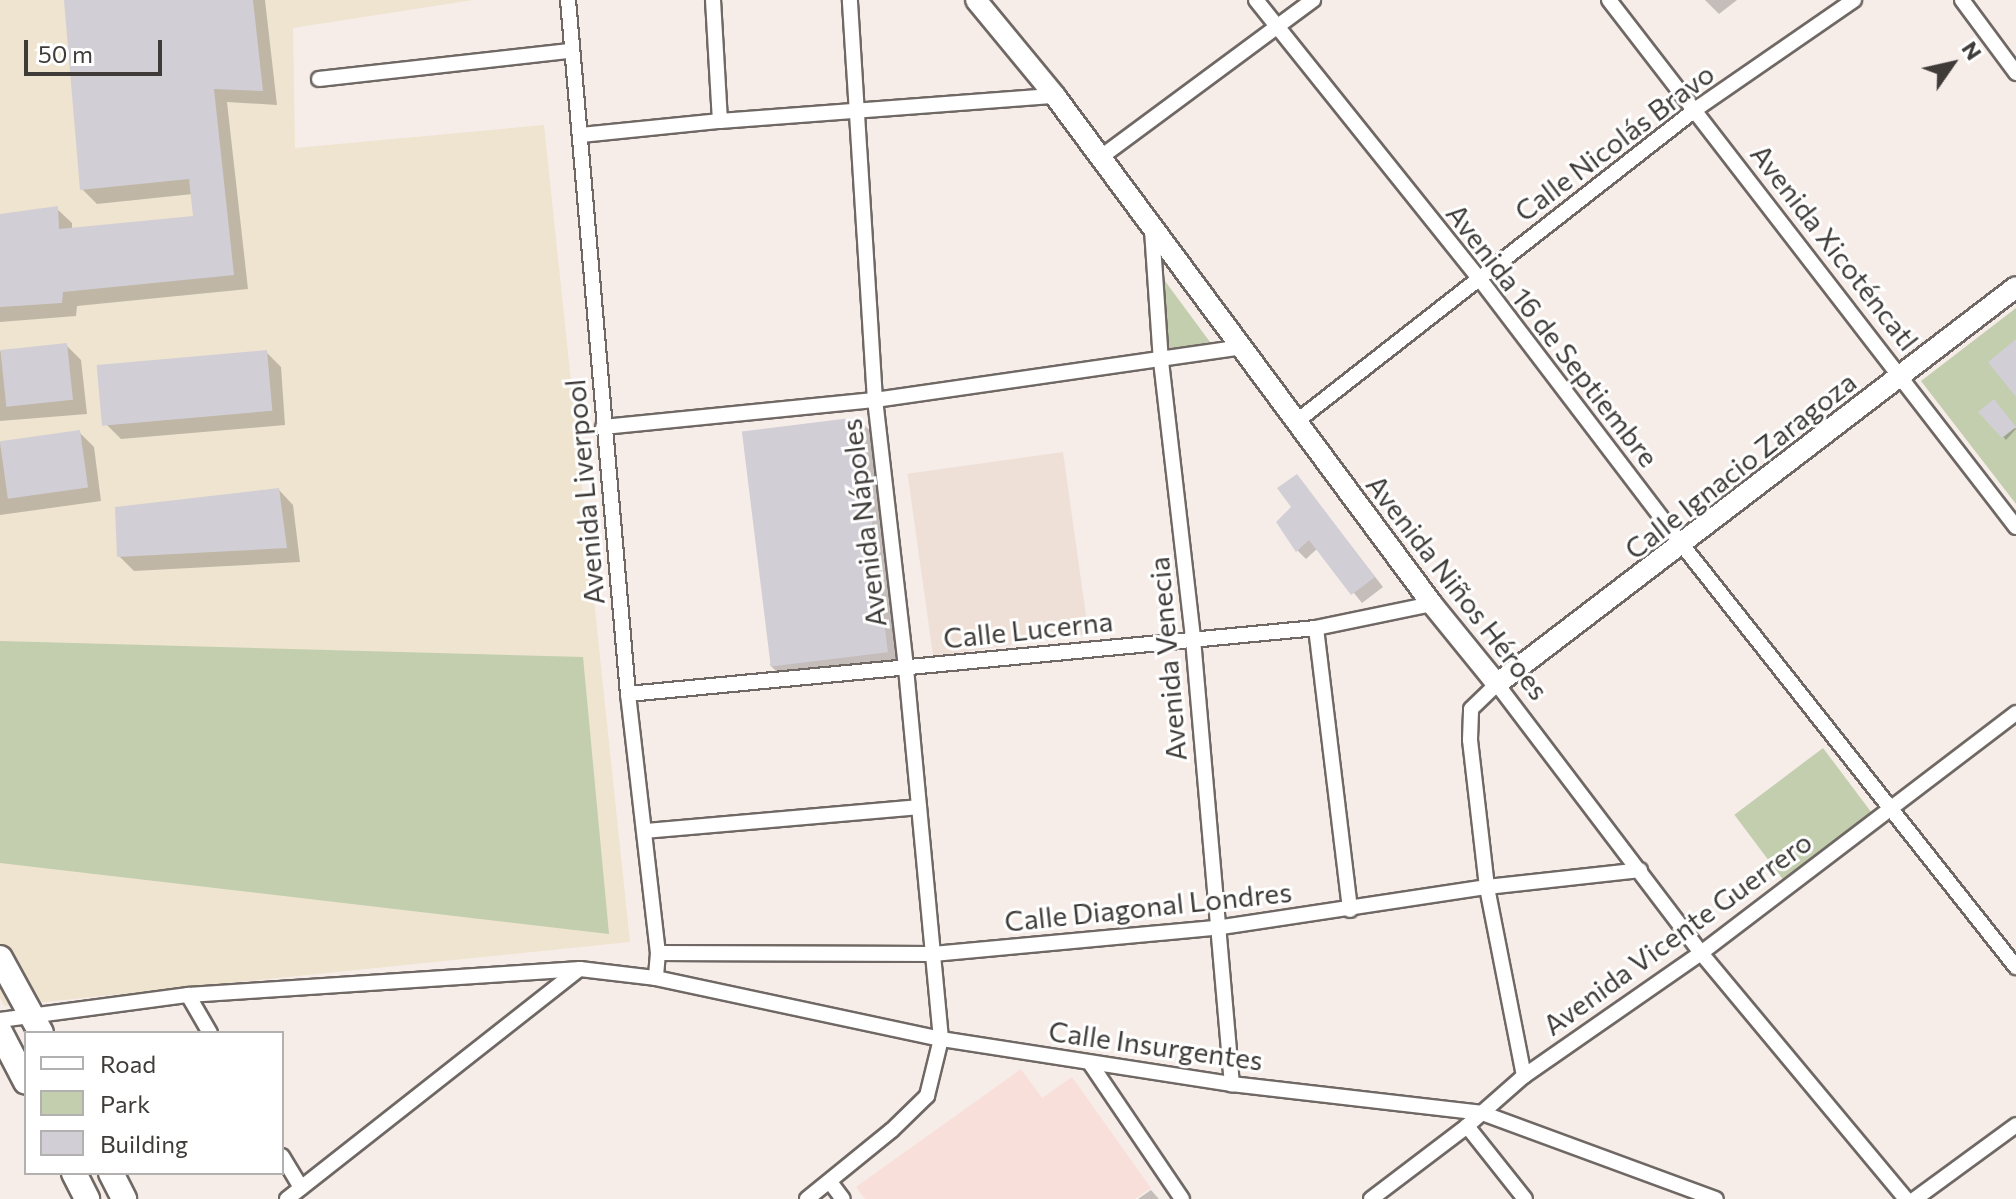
<!DOCTYPE html>
<meta charset="utf-8">
<style>
body{margin:0}
#map{position:relative;width:2016px;height:1199px;overflow:hidden;background:#f6ede9;font-family:Commissioner,sans-serif}
div>[style]{position:absolute}
.commercial>*{inset:0;background:#efe4cf}
.built>*{inset:0;background:#efe0d7;transform-origin:0 0}
.education>*{inset:0;background:#f9dfd9}
.green>*{inset:0;background:#c2ceae;transform-origin:0 0}
.shadow>*{inset:0;background:#0003}
.building>*{inset:0;background:#d2ced6;transform-origin:0 0}
.roads{filter:drop-shadow(2px 0 #6f6864) drop-shadow(-2px 0 #6f6864) drop-shadow(0 2px #6f6864) drop-shadow(0 -2px #6f6864)}
.street>*{height:14px;margin:-7px;padding:0 7px;transform-origin:7px;border-radius:7px;background:#fff}
.secondary>*{height:20px;margin:-10px;padding:0 10px;transform-origin:10px;border-radius:10px;background:#fff}
.primary>*{height:24px;margin:-12px;padding:0 12px;transform-origin:12px;border-radius:12px;background:#fff}
span{translate:-50% -50%;white-space:nowrap;text-align:center;line-height:1.15;-webkit-text-stroke:6px #fff;paint-order:stroke}
.street-label{font-size:28px;color:#3e3b39}
.legend{position:absolute;left:24px;top:1031px;width:260px;height:144px;box-sizing:border-box;background:#fff;border:2px solid #b2b1b0;margin:0;padding:10px 14px;list-style:none;font-size:24px;color:#3e3b39}
.legend li{display:flex;align-items:center;gap:16px;height:40px}
.legend b{width:40px;border:2px solid #b2b1b0}
.north{position:absolute;left:1912px;top:24px;width:80px;height:80px;-webkit-text-stroke:6px #fff;paint-order:stroke;rotate:56deg;font-size:22px;font-weight:700;line-height:32px;text-align:center;color:#3e3b39}
.north::after{content:'';display:block;margin:auto;width:28px;height:36px;background:#3e3b39;clip-path:polygon(50% 0,100% 100%,50% 72%,0 100%)}
.scale{position:absolute;left:24px;top:40px;width:138px;height:36px;box-sizing:border-box;border:4px solid #3e3b39;border-top:0;padding-left:10px;font-size:24px;line-height:28px;white-space:nowrap;color:#3e3b39;-webkit-text-stroke:6px #fff;paint-order:stroke}
</style>
<div id="map">
<div class="commercial">
<div style="clip-path:polygon(0 0,473px 0,293px 28px,295px 148px,544px 125px,630px 942px,5px 1006px,0 998px)"></div>
</div>
<div class="built">
<div style="left:1063px;top:452px;width:184px;height:157px;rotate:82deg"></div>
</div>
<div class="education">
<div style="clip-path:polygon(1021px 1069px,1042px 1098px,1072px 1077px,1151px 1188px,1135px 1199px,865px 1199px,856px 1187px)"></div>
</div>
<div class="green">
<div style="clip-path:polygon(1162px 277px,1210px 342px,1168px 350px)"></div>
<div style="clip-path:polygon(2016px 308px,2016px 504px,1921px 381px)"></div>
<div style="clip-path:polygon(0 641px,583px 657px,609px 934px,0 863px)"></div>
<div style="left:1823px;top:748px;width:80px;height:111px;rotate:53deg"></div>
</div>
<div class="shadow">
<div style="clip-path:polygon(65px 0,265px 0,277px 105px,227px 102px,248px 289px,77px 306px,76px 316px,0 322px,0 216px,57px 209px,72px 223px,72px 230px,195px 218px,193px 194px,97px 204px,82px 189px)"></div>
<div style="clip-path:polygon(1705px 0,1737px 0,1719px 14px)"></div>
<div style="clip-path:polygon(66px 345px,81px 360px,87px 414px,0 421px,0 351px)"></div>
<div style="clip-path:polygon(266px 352px,281px 367px,285px 425px,121px 439px,106px 424px)"></div>
<div style="clip-path:polygon(1994px 402px,2016px 429px,2006px 440px,1981px 412px)"></div>
<div style="clip-path:polygon(859px 419px,873px 434px,900px 666px,784px 679px,770px 665px)"></div>
<div style="clip-path:polygon(79px 432px,94px 447px,101px 501px,0 515px,0 442px)"></div>
<div style="clip-path:polygon(1297px 476px,1383px 587px,1362px 603px,1318px 548px,1306px 559px,1297px 550px)"></div>
<div style="clip-path:polygon(279px 490px,293px 505px,300px 562px,134px 571px,119px 556px)"></div>
<div style="clip-path:polygon(1151px 1190px,1159px 1199px,1138px 1199px)"></div>
</div>
<div class="building">
<div style="clip-path:polygon(64px 0,253px 0,263px 91px,214px 89px,234px 275px,63px 292px,62px 303px,0 307px,0 214px,58px 206px,59px 229px,193px 216px,189px 179px,80px 190px)"></div>
<div style="clip-path:polygon(2016px 339px,2016px 397px,1988px 362px)"></div>
<div style="left:67px;top:343px;width:57px;height:67px;rotate:84deg"></div>
<div style="left:267px;top:350px;width:61px;height:171px;rotate:85deg"></div>
<div style="clip-path:polygon(1994px 399px,2016px 427px,2002px 438px,1978px 412px)"></div>
<div style="left:859px;top:417px;width:237px;height:118px;rotate:83deg"></div>
<div style="left:80px;top:430px;width:58px;height:81px;rotate:82deg"></div>
<div style="clip-path:polygon(1297px 474px,1375px 577px,1351px 595px,1309px 540px,1296px 552px,1276px 522px,1291px 507px,1277px 488px)"></div>
<div style="clip-path:polygon(279px 488px,287px 548px,117px 557px,115px 507px)"></div>
</div>
<div class="roads">
<div class="street">
<div style="left:568px;top:0;width:697px;rotate:85.06deg"></div>
<div style="left:628px;top:694px;width:261px;rotate:83.4deg"></div>
<div style="left:658px;top:953px;width:25px;rotate:95deg"></div>
<div style="left:713px;top:0;width:121px;rotate:86.7deg"></div>
<div style="left:1256px;top:0;width:356px;rotate:51.3deg"></div>
<div style="left:1479px;top:278px;width:337px;rotate:52.7deg"></div>
<div style="left:1683px;top:546px;width:537px;rotate:51.66deg"></div>
<div style="left:1609px;top:0;width:666px;rotate:52.32deg"></div>
<div style="left:1962px;top:0;width:91px;rotate:53.5deg"></div>
<div style="left:319px;top:79px;width:252px;rotate:-6.4deg"></div>
<div style="left:581px;top:135px;width:140px;rotate:-5.8deg"></div>
<div style="left:720px;top:121px;width:336px;rotate:-4.3deg"></div>
<div style="left:1101px;top:157px;width:264px;rotate:-36.5deg"></div>
<div style="left:1152px;top:230px;width:131px;rotate:86.1deg"></div>
<div style="left:1161px;top:361px;width:280px;rotate:83.4deg"></div>
<div style="left:1193px;top:639px;width:447px;rotate:85deg"></div>
<div style="left:1297px;top:421px;width:507px;rotate:-38.02deg"></div>
<div style="left:1696px;top:109px;width:192px;rotate:-34.6deg"></div>
<div style="left:603px;top:427px;width:273px;rotate:-5.7deg"></div>
<div style="left:875px;top:400px;width:370px;rotate:-8.2deg"></div>
<div style="left:1316px;top:628px;width:284px;rotate:83.1deg"></div>
<div style="left:628px;top:694px;width:691px;rotate:-5.48deg"></div>
<div style="left:1316px;top:628px;width:118px;rotate:-11.7deg"></div>
<div style="left:645px;top:831px;width:275px;rotate:-5deg"></div>
<div style="left:658px;top:953px;width:275px;rotate:0.2deg"></div>
<div style="left:933px;top:954px;width:283px;rotate:-5.3deg"></div>
<div style="left:1215px;top:928px;width:275px;rotate:-8.6deg"></div>
<div style="left:1487px;top:887px;width:154px;rotate:-6.3deg"></div>
<div style="left:188px;top:995px;width:44px;rotate:59.9deg"></div>
<div style="left:0;top:1020px;width:190px;rotate:-7.6deg"></div>
<div style="left:188px;top:995px;width:393px;rotate:-3.8deg"></div>
<div style="left:580px;top:969px;width:77px;rotate:6.8deg"></div>
<div style="left:656px;top:978px;width:291px;rotate:12.1deg"></div>
<div style="left:941px;top:1039px;width:294px;rotate:8.8deg"></div>
<div style="left:1232px;top:1084px;width:252px;rotate:6.6deg"></div>
<div style="left:1482px;top:1113px;width:249px;rotate:20.2deg"></div>
<div style="left:1090px;top:1063px;width:164px;rotate:55.9deg"></div>
<div style="left:1524px;top:1076px;width:193px;rotate:-101.1deg"></div>
<div style="left:1487px;top:887px;width:148px;rotate:-96.6deg"></div>
<div style="left:1470px;top:740px;width:31px;rotate:-88deg"></div>
<div style="left:1471px;top:709px;width:36px;rotate:-44deg"></div>
<div style="left:1497px;top:684px;width:338px;rotate:52.8deg"></div>
<div style="left:1701px;top:953px;width:320px;rotate:50.2deg"></div>
<div style="left:1467px;top:1126px;width:93px;rotate:51.5deg"></div>
<div style="left:282px;top:1156px;width:37px;rotate:59deg"></div>
<div style="left:830px;top:1182px;width:21px;rotate:53deg"></div>
<div style="left:287px;top:1199px;width:372px;rotate:-38.2deg"></div>
<div style="left:807px;top:1199px;width:109px;rotate:-39.1deg"></div>
<div style="left:892px;top:1130px;width:49px;rotate:-44.2deg"></div>
<div style="left:927px;top:1096px;width:59px;rotate:-76.2deg"></div>
<div style="left:941px;top:1039px;width:374px;rotate:-95.4deg"></div>
<div style="left:906px;top:667px;width:269px;rotate:-96.6deg"></div>
<div style="left:875px;top:400px;width:401px;rotate:-93.6deg"></div>
<div style="left:1371px;top:1199px;width:121px;rotate:-37.2deg"></div>
<div style="left:1467px;top:1126px;width:76px;rotate:-41.3deg"></div>
<div style="left:1524px;top:1076px;width:216px;rotate:-34.8deg"></div>
<div style="left:1701px;top:953px;width:396px;rotate:-37.3deg"></div>
<div style="left:1915px;top:1199px;width:125px;rotate:-36.2deg"></div>
</div>
<div class="secondary">
<div style="left:976px;top:0;width:124px;rotate:50.5deg"></div>
<div style="left:1055px;top:96px;width:633px;rotate:53.42deg"></div>
<div style="left:1432px;top:604px;width:103px;rotate:50.9deg"></div>
<div style="left:1497px;top:684px;width:653px;rotate:-37.41deg"></div>
</div>
<div class="primary">
<div style="left:0;top:958px;width:85px;rotate:61.3deg"></div>
<div style="left:0;top:1032px;width:56px;rotate:62.5deg"></div>
<div style="left:74px;top:1173px;width:29px;rotate:63deg"></div>
<div style="left:111px;top:1173px;width:29px;rotate:63deg"></div>
</div>
</div>
<div class="street-label">
<span style="left:1614px;top:142px;rotate:-37deg">Calle Nicolás Bravo</span>
<span style="left:1835px;top:247px;rotate:52deg">Avenida Xicoténcatl</span>
<span style="left:1553px;top:335px;rotate:52deg">Avenida 16 de Septiembre</span>
<span style="left:1740px;top:465px;rotate:-38deg">Calle Ignacio Zaragoza</span>
<span style="left:584px;top:492px;rotate:-95deg">Avenida Liverpool</span>
<span style="left:863px;top:523px;rotate:-97deg">Avenida Nápoles</span>
<span style="left:1458px;top:587px;rotate:52deg">Avenida Niños Héroes</span>
<span style="left:1028px;top:629px;rotate:-6deg">Calle Lucerna</span>
<span style="left:1167px;top:659px;rotate:-95deg">Avenida Venecia</span>
<span style="left:1148px;top:906px;rotate:-6deg">Calle Diagonal Londres</span>
<span style="left:1677px;top:933px;rotate:-36deg">Avenida Vicente Guerrero</span>
<span style="left:1156px;top:1045px;rotate:8deg">Calle Insurgentes</span>
</div>
<ul class="legend">
<li><b style="height:10px;background:#fff"></b>Road</li>
<li><b style="height:22px;background:#c2ceae"></b>Park</li>
<li><b style="height:22px;background:#d2ced6"></b>Building</li>
</ul>
<div class="north">N</div>
<div class="scale">50 m</div>
</div>
